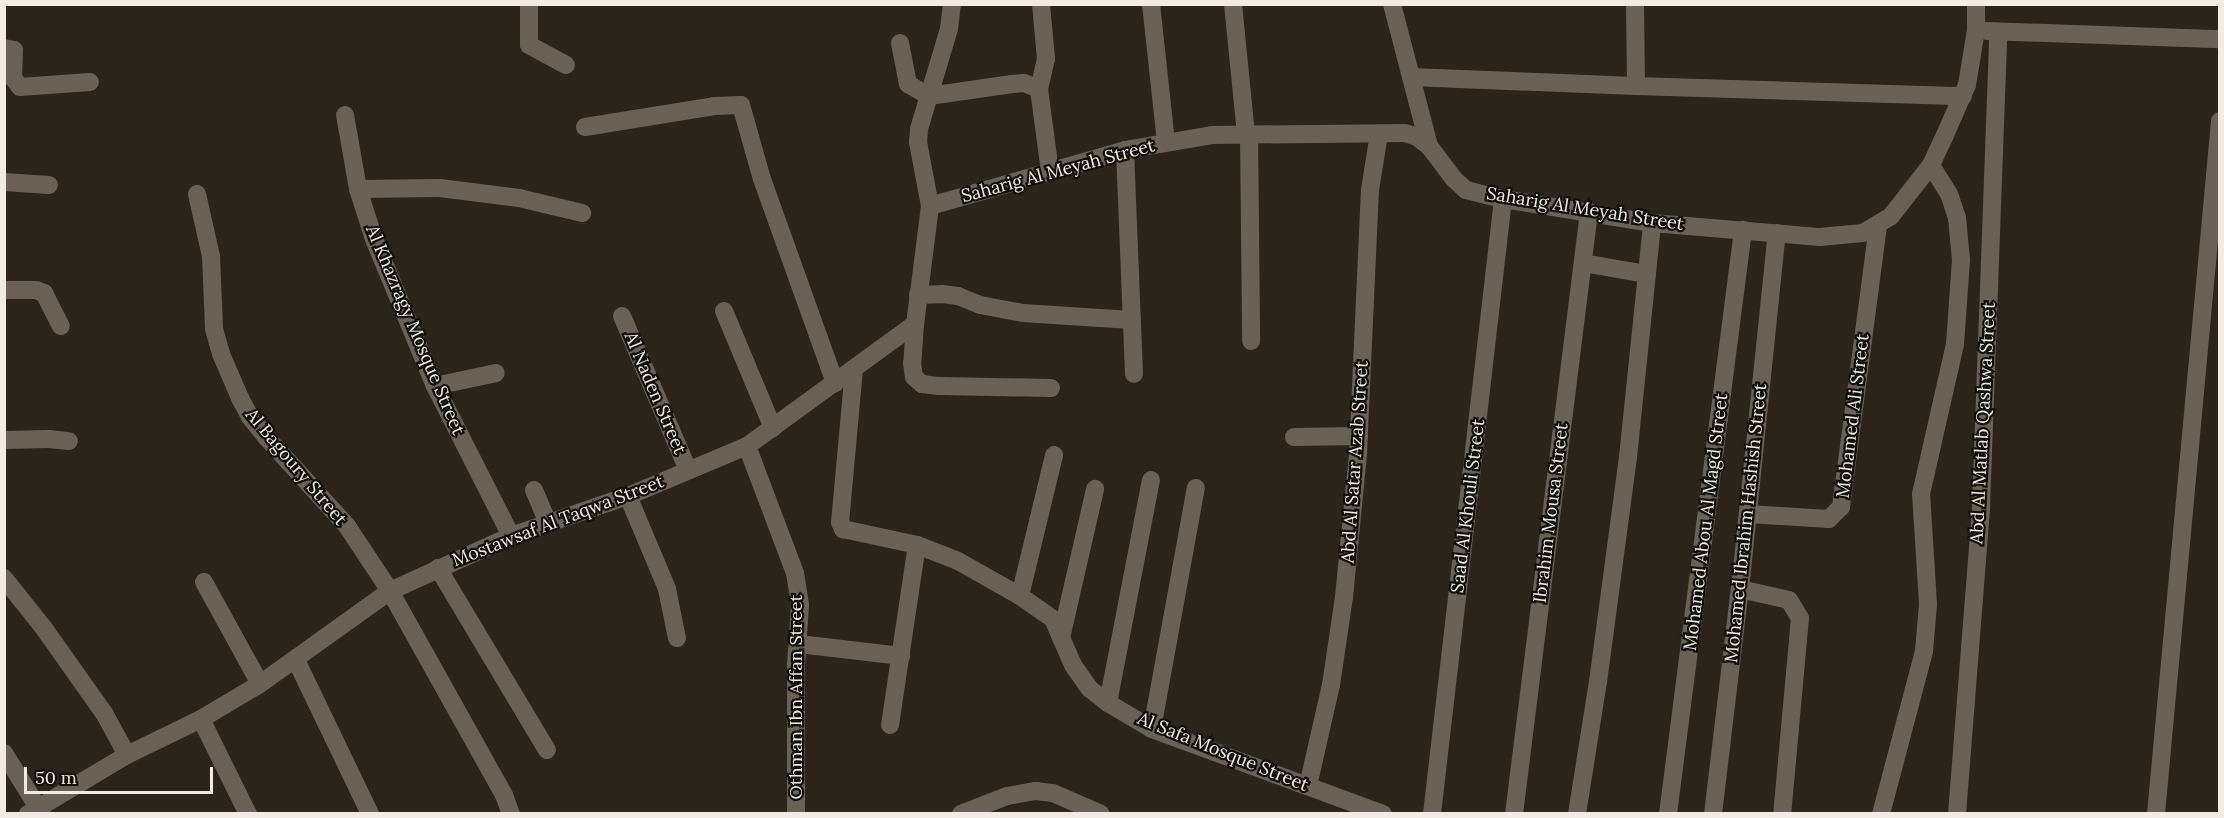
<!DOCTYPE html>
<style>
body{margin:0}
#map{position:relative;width:2224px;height:818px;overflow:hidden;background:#2c251b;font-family:Lora,serif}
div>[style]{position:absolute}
.minor>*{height:18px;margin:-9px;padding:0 9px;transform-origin:9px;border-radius:9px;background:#6a6257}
span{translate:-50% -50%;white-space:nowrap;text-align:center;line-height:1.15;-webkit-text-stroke:4.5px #120f0a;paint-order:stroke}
.street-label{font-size:18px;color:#f0ebe4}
.frame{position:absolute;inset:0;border:6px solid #f0ebe4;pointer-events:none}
.scale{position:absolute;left:24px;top:767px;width:189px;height:27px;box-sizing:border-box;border:3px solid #f0ebe4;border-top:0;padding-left:8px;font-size:18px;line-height:21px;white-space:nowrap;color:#f0ebe4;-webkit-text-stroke:4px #120f0a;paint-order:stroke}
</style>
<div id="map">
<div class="minor">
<div style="left:529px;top:4px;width:41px;rotate:90deg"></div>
<div style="left:529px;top:45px;width:42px;rotate:28.4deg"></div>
<div style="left:952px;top:4px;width:25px;rotate:97deg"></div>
<div style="left:949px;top:29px;width:104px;rotate:106.7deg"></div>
<div style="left:919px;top:129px;width:13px;rotate:94deg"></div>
<div style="left:918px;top:142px;width:65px;rotate:79.4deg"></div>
<div style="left:930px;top:206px;width:119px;rotate:97.2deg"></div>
<div style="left:915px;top:324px;width:39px;rotate:94deg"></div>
<div style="left:912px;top:363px;width:14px;rotate:82deg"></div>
<div style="left:914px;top:377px;width:11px;rotate:41deg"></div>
<div style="left:922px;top:384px;width:17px;rotate:7deg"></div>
<div style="left:939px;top:386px;width:112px;rotate:1deg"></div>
<div style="left:1151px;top:4px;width:139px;rotate:83.8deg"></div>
<div style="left:1233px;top:4px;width:131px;rotate:84.3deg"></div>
<div style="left:1392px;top:4px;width:147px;rotate:75.4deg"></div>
<div style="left:1987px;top:31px;width:233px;rotate:2deg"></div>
<div style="left:900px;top:43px;width:42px;rotate:79deg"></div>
<div style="left:908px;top:84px;width:24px;rotate:30deg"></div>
<div style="left:929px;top:96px;width:84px;rotate:-8.2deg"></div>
<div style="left:1012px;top:84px;width:12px;rotate:-5deg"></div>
<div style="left:1024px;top:83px;width:16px;rotate:22deg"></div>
<div style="left:1039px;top:89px;width:83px;rotate:82.4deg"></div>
<div style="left:4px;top:48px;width:10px;rotate:11deg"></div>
<div style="left:14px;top:50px;width:28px;rotate:92deg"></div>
<div style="left:13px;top:78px;width:11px;rotate:52deg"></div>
<div style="left:20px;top:87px;width:70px;rotate:-4.1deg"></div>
<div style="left:1411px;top:77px;width:225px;rotate:2.3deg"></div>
<div style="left:1636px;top:86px;width:82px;rotate:-90.7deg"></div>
<div style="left:1636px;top:86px;width:327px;rotate:1.8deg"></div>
<div style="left:1039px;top:89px;width:31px;rotate:-77deg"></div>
<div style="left:1046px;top:59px;width:55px;rotate:-95.2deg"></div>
<div style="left:345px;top:115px;width:75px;rotate:80deg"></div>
<div style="left:358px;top:189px;width:52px;rotate:72.3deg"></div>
<div style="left:374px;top:239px;width:159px;rotate:67.5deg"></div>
<div style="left:435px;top:386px;width:168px;rotate:63.1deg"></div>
<div style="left:585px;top:127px;width:131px;rotate:-9.2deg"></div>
<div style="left:714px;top:106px;width:27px;rotate:-2deg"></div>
<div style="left:741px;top:105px;width:77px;rotate:74.2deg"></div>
<div style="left:762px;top:179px;width:217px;rotate:70.3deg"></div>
<div style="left:1249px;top:134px;width:207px;rotate:89.4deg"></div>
<div style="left:1125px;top:150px;width:224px;rotate:87.7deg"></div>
<div style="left:4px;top:182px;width:45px;rotate:3.8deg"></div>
<div style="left:358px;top:189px;width:82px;rotate:-0.7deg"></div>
<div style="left:440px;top:188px;width:80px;rotate:7.2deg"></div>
<div style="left:519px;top:198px;width:65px;rotate:13.4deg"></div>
<div style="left:197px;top:194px;width:64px;rotate:77.3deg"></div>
<div style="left:211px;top:256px;width:73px;rotate:87.6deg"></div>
<div style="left:214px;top:329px;width:26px;rotate:74deg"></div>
<div style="left:221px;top:354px;width:48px;rotate:66.6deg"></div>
<div style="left:240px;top:398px;width:21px;rotate:62deg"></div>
<div style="left:250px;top:417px;width:27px;rotate:51deg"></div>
<div style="left:267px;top:438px;width:119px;rotate:47.7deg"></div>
<div style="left:347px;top:526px;width:78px;rotate:56.5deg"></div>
<div style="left:390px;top:591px;width:234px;rotate:60.8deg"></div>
<div style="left:504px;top:795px;width:20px;rotate:70deg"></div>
<div style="left:930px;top:206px;width:203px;rotate:-16deg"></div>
<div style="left:1125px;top:150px;width:88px;rotate:-9.8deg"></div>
<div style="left:1212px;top:135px;width:193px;rotate:-0.6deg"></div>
<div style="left:1405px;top:133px;width:13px;rotate:18deg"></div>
<div style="left:1417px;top:137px;width:15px;rotate:37deg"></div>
<div style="left:1429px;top:146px;width:41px;rotate:52.9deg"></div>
<div style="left:1454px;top:179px;width:16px;rotate:43deg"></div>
<div style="left:1466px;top:190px;width:38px;rotate:14deg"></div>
<div style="left:1503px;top:199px;width:151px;rotate:9.2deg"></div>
<div style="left:1652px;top:223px;width:169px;rotate:4.8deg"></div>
<div style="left:1820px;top:237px;width:43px;rotate:-5.3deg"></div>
<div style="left:1863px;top:233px;width:33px;rotate:-31deg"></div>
<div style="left:1891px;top:216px;width:65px;rotate:-51.9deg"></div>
<div style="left:1931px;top:165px;width:33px;rotate:-65deg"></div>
<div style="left:1945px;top:135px;width:55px;rotate:-66.3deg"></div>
<div style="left:1967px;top:85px;width:56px;rotate:-80.7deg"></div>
<div style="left:1976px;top:30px;width:26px;rotate:-90deg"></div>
<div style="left:1583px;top:263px;width:65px;rotate:9.8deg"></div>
<div style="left:4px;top:290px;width:32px"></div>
<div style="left:36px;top:290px;width:9px;rotate:21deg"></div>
<div style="left:44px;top:293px;width:37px;rotate:63deg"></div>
<div style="left:918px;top:295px;width:24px;rotate:-2deg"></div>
<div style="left:942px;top:294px;width:16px;rotate:7deg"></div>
<div style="left:958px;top:296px;width:24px;rotate:22deg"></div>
<div style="left:980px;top:305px;width:44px;rotate:10.5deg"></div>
<div style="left:1023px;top:313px;width:109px;rotate:3.7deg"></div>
<div style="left:724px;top:311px;width:127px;rotate:67.3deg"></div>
<div style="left:622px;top:316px;width:168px;rotate:66.8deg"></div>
<div style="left:854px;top:369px;width:154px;rotate:95.2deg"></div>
<div style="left:840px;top:522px;width:8px;rotate:67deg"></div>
<div style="left:843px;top:529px;width:76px;rotate:12.2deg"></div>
<div style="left:917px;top:545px;width:44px;rotate:21.3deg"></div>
<div style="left:958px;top:561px;width:71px;rotate:29.4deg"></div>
<div style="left:1020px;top:596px;width:40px;rotate:34.9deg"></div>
<div style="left:1053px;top:619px;width:50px;rotate:66.5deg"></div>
<div style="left:1073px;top:665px;width:29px;rotate:55deg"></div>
<div style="left:1090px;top:689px;width:23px;rotate:38deg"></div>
<div style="left:1108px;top:703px;width:51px;rotate:30.6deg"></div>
<div style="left:1152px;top:729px;width:246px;rotate:20.2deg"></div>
<div style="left:435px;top:386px;width:62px;rotate:-12deg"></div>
<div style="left:1294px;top:437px;width:65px;rotate:-0.9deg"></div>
<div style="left:4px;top:440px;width:45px;rotate:-1.3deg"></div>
<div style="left:49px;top:439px;width:20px;rotate:6deg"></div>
<div style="left:747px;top:446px;width:136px;rotate:69.3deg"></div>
<div style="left:795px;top:573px;width:32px;rotate:81deg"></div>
<div style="left:800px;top:605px;width:60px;rotate:93.8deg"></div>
<div style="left:796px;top:665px;width:149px;rotate:90deg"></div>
<div style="left:534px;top:490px;width:36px;rotate:67deg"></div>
<div style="left:628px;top:496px;width:101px;rotate:67.2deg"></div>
<div style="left:667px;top:589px;width:50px;rotate:78.5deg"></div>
<div style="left:1748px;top:514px;width:81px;rotate:3.5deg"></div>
<div style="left:1829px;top:519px;width:17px;rotate:-45deg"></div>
<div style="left:1841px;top:507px;width:282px;rotate:-82.5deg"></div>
<div style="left:438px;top:568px;width:212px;rotate:59.1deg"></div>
<div style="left:4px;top:578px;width:63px;rotate:51.5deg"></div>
<div style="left:43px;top:627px;width:105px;rotate:54.7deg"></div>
<div style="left:104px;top:713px;width:48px;rotate:61.3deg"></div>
<div style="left:204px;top:582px;width:116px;rotate:61.2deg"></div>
<div style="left:1740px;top:589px;width:50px;rotate:12.7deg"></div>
<div style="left:1789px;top:600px;width:21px;rotate:59deg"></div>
<div style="left:1800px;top:618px;width:197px;rotate:95.2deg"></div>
<div style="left:1020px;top:596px;width:145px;rotate:-76.4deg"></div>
<div style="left:1061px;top:638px;width:153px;rotate:-77.1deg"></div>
<div style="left:799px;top:644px;width:103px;rotate:6.7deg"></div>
<div style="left:296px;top:660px;width:171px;rotate:64.3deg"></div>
<div style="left:1108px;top:703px;width:227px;rotate:-79.1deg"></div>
<div style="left:201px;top:719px;width:106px;rotate:63.7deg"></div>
<div style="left:890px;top:725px;width:182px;rotate:-81.5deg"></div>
<div style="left:1152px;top:729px;width:245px;rotate:-79.7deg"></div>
<div style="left:4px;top:753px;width:72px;rotate:58.1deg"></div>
<div style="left:1308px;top:786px;width:104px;rotate:-77.2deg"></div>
<div style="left:1331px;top:685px;width:89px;rotate:-81.6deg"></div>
<div style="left:1344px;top:597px;width:145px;rotate:-84.4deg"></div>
<div style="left:1358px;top:453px;width:263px;rotate:-87.4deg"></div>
<div style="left:1370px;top:190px;width:57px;rotate:-80.9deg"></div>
<div style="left:28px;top:814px;width:115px;rotate:-30.8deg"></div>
<div style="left:127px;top:755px;width:82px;rotate:-25.9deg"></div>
<div style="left:201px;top:719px;width:69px;rotate:-30.7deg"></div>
<div style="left:260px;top:684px;width:160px;rotate:-35.6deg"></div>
<div style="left:390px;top:591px;width:133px;rotate:-24.4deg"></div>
<div style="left:511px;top:536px;width:124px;rotate:-18.9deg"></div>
<div style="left:628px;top:496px;width:129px;rotate:-22.8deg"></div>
<div style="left:747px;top:446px;width:208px;rotate:-36deg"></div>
<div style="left:961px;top:814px;width:49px;rotate:-21.4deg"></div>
<div style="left:1007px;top:796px;width:29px;rotate:-10deg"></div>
<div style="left:1036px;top:791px;width:17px;rotate:7deg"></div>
<div style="left:1053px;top:793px;width:52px;rotate:23.6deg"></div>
<div style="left:1432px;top:814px;width:619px;rotate:-83.41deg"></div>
<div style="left:1514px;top:814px;width:607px;rotate:-82.9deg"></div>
<div style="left:1577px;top:814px;width:134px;rotate:-81deg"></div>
<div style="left:1598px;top:682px;width:227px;rotate:-82.4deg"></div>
<div style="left:1628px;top:457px;width:235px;rotate:-84.1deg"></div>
<div style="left:1668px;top:814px;width:589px;rotate:-82.68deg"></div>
<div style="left:1713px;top:814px;width:227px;rotate:-83.2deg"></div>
<div style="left:1740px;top:589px;width:358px;rotate:-84.1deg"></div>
<div style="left:1881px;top:814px;width:169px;rotate:-75.2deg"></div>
<div style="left:1924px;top:651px;width:47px;rotate:-85.1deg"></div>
<div style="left:1928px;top:604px;width:110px;rotate:-93.6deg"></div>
<div style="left:1921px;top:494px;width:154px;rotate:-77.2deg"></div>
<div style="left:1955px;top:344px;width:84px;rotate:-85.9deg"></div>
<div style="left:1961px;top:260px;width:42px;rotate:-95.4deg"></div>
<div style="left:1957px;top:218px;width:25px;rotate:-108deg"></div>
<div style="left:1949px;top:194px;width:34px;rotate:-122deg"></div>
<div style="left:1957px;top:814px;width:309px;rotate:-85.5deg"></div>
<div style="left:1981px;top:506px;width:474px;rotate:-87.9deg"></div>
<div style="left:2156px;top:814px;width:696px;rotate:-84.72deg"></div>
</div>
<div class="street-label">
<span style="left:1058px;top:171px;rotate:-15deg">Saharig Al Meyah Street</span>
<span style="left:1585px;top:209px;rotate:9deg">Saharig Al Meyah Street</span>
<span style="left:415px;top:330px;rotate:67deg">Al Khazragy Mosque Street</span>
<span style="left:655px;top:393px;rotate:67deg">Al Naden Street</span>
<span style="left:1853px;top:416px;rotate:-83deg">Mohamed Ali Street</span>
<span style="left:1983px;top:423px;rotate:-87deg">Abd Al Matlab Qashwa Street</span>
<span style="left:1355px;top:462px;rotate:-86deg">Abd Al Satar Azab Street</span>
<span style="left:296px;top:467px;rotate:50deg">Al Bagoury Street</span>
<span style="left:1468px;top:506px;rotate:-83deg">Saad Al Khouli Street</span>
<span style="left:1551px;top:513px;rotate:-83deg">Ibrahim Mousa Street</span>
<span style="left:558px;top:521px;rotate:-21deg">Mostawsaf Al Taqwa Street</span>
<span style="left:1706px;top:522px;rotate:-83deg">Mohamed Abou Al Magd Street</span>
<span style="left:1746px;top:523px;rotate:-84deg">Mohamed Ibrahim Hashish Street</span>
<span style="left:796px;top:697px;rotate:-90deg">Othman Ibn Affan Street</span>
<span style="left:1223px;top:752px;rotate:22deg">Al Safa Mosque Street</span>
</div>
<div class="frame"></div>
<div class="scale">50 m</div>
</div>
